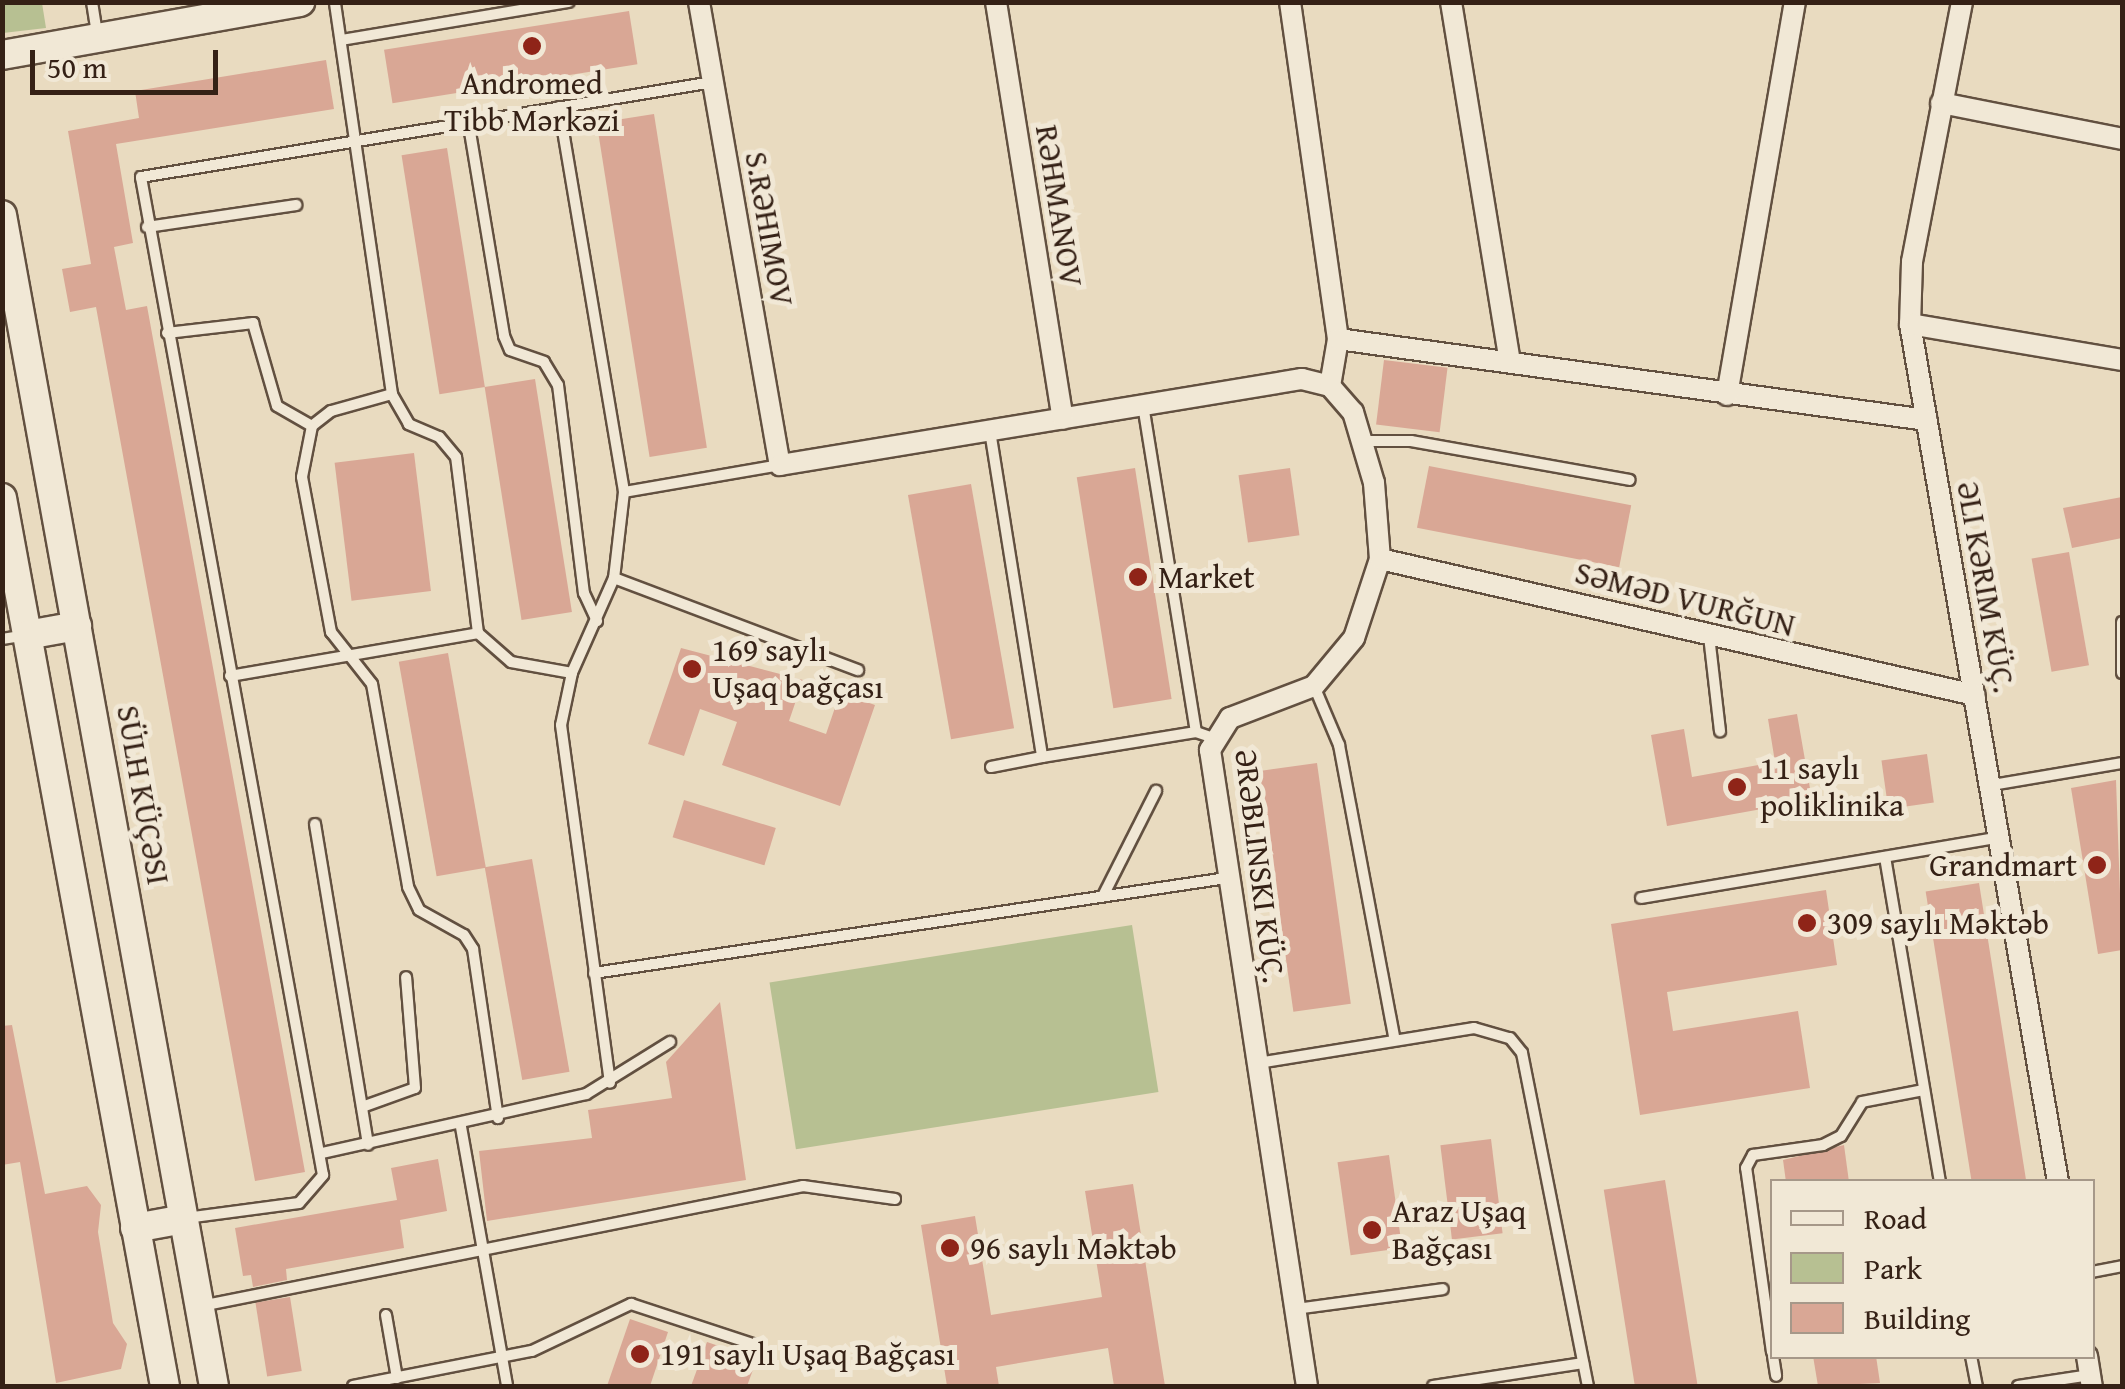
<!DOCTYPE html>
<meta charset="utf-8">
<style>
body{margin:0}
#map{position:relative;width:2125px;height:1389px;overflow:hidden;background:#e9dbc0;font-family:"Gentium Book Plus",serif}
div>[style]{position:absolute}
.green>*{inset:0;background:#b7c092;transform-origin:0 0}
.building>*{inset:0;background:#d9a795;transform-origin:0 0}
.roads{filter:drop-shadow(2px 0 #625040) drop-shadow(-2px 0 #625040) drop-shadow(0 2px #625040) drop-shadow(0 -2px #625040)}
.lane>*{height:10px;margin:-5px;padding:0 5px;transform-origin:5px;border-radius:5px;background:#f1e8d6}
.street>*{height:20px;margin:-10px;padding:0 10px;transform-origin:10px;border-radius:10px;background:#f1e8d6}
.secondary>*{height:28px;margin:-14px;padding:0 14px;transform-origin:14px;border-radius:14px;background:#f1e8d6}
.dots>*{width:28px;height:28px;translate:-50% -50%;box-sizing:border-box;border:5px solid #f1e8d6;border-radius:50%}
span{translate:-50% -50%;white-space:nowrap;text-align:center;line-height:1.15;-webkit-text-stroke:10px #f1e8d6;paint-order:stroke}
.poi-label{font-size:32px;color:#352116}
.left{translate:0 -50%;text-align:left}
.right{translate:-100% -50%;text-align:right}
.street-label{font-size:32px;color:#352116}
.frame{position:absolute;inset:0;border:5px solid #352116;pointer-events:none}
.legend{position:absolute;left:1770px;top:1179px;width:325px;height:180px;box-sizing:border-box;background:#f1e8d6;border:2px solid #a69889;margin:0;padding:12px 18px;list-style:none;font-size:30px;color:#352116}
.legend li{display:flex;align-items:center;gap:20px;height:50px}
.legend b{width:50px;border:2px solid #a69889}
.scale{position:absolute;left:30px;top:50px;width:188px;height:45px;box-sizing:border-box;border:5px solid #352116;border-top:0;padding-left:12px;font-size:30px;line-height:35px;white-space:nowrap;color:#352116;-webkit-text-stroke:8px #f1e8d6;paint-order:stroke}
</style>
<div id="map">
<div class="green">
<div style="clip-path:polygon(2px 3px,42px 3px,46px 28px,3px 33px)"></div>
<div style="left:1132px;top:925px;width:169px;height:367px;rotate:81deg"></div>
</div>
<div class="building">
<div style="left:629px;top:11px;width:54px;height:248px;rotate:81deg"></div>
<div style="clip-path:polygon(326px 60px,334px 109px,116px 144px,133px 243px,114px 247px,126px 310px,147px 306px,305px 1172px,255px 1181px,96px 307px,70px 312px,62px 269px,91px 264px,68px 131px,139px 118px,135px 91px)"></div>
<div style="left:654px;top:114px;width:338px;height:58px;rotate:81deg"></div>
<div style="left:447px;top:148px;width:242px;height:46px;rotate:81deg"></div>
<div style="left:1384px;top:360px;width:64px;height:65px;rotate:7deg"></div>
<div style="left:535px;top:379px;width:236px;height:51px;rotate:81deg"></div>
<div style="left:414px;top:453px;width:139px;height:80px;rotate:83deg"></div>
<div style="left:1429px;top:466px;width:206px;height:63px;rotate:11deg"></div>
<div style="left:1135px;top:468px;width:234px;height:59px;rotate:81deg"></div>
<div style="left:1290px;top:468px;width:68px;height:52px;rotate:82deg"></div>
<div style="left:971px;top:484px;width:248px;height:64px;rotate:80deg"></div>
<div style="clip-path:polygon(2122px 497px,2122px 538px,2072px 548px,2063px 508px)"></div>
<div style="left:2069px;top:552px;width:115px;height:38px;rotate:80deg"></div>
<div style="clip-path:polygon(681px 648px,803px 680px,789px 721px,826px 734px,840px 693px,875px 705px,840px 806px,722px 765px,737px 722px,700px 709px,684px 756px,648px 744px)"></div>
<div style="left:448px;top:653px;width:218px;height:50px;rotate:80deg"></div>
<div style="clip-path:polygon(1797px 714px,1812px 800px,1667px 826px,1651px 735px,1684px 729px,1692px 777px,1775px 762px,1768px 719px)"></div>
<div style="left:1927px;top:754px;width:49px;height:46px;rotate:82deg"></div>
<div style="left:1317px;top:763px;width:243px;height:58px;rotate:82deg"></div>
<div style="clip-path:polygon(2116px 780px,2122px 950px,2098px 954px,2071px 788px)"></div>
<div style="left:684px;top:800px;width:96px;height:39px;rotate:17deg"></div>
<div style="left:532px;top:859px;width:216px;height:48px;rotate:80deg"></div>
<div style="left:1979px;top:883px;width:303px;height:54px;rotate:81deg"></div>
<div style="clip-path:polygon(1826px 890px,1837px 965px,1667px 992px,1673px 1031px,1798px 1011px,1810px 1088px,1640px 1115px,1611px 924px)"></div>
<div style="clip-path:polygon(720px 1002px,746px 1180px,487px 1221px,479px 1151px,592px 1138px,588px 1110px,672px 1098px,666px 1062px)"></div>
<div style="clip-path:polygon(12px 1025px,45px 1194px,87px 1186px,101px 1205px,98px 1232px,113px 1323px,127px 1344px,121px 1369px,56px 1383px,20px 1162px,2px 1165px,2px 1026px)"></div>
<div style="left:1491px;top:1139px;width:95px;height:51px;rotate:83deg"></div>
<div style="clip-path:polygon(1844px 1145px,1849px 1182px,1786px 1182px,1783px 1160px)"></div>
<div style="left:1389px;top:1155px;width:94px;height:52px;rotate:82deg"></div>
<div style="clip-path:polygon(438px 1159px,447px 1211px,400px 1220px,404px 1248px,286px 1269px,287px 1280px,253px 1287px,251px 1275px,243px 1276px,235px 1228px,397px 1200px,391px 1168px)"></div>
<div style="left:1665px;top:1180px;width:208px;height:62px;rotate:81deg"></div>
<div style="clip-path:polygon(1133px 1184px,1165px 1386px,1114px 1386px,1108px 1348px,996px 1367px,999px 1386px,947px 1386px,921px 1225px,975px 1216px,991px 1315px,1102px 1297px,1085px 1191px)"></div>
<div style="left:290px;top:1297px;width:75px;height:35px;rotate:81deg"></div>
<div style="clip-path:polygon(630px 1319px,668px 1332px,650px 1386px,607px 1386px)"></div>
<div style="clip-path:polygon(707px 1342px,757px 1359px,747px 1386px,691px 1386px)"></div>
<div style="clip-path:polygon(1813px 1356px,1876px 1356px,1880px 1383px,1818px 1386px)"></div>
</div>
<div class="roads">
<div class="lane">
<div style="left:92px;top:2px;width:33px;rotate:81deg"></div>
<div style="left:341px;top:40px;width:231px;rotate:-9.5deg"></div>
<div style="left:559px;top:107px;width:390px;rotate:80.4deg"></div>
<div style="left:624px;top:492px;width:87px;rotate:96.6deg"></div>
<div style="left:614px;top:578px;width:104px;rotate:113.9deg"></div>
<div style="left:572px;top:673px;width:53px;rotate:101.9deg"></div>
<div style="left:561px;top:725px;width:361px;rotate:82.2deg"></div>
<div style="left:468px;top:120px;width:219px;rotate:80.5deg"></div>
<div style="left:504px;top:336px;width:15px;rotate:67deg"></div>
<div style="left:510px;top:350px;width:36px;rotate:19deg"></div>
<div style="left:544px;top:362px;width:27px;rotate:59deg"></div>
<div style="left:558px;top:385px;width:210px;rotate:82.9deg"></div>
<div style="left:584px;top:593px;width:31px;rotate:65deg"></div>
<div style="left:147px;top:227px;width:151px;rotate:-8.4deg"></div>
<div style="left:167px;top:333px;width:87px;rotate:-6.6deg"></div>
<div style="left:253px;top:323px;width:86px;rotate:73.9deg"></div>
<div style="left:277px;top:406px;width:40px;rotate:29.7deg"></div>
<div style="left:392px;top:394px;width:63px;rotate:164.4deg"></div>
<div style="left:331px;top:411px;width:24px;rotate:142deg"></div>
<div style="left:312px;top:426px;width:52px;rotate:101.1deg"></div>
<div style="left:302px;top:477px;width:158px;rotate:79.4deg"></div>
<div style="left:331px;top:632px;width:66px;rotate:51.7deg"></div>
<div style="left:372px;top:684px;width:206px;rotate:79.9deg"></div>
<div style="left:408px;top:887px;width:25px;rotate:64deg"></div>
<div style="left:419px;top:910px;width:51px;rotate:29.1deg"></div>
<div style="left:464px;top:935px;width:17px;rotate:57deg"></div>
<div style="left:473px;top:949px;width:171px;rotate:81.6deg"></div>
<div style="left:1143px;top:405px;width:331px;rotate:80.8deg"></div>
<div style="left:990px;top:431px;width:330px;rotate:80.9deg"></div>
<div style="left:1042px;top:757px;width:156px;rotate:-9.2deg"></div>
<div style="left:1196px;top:732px;width:18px;rotate:19deg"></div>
<div style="left:1362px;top:441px;width:49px"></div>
<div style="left:1411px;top:441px;width:222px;rotate:10.1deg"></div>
<div style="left:624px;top:492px;width:158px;rotate:-9.8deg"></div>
<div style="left:614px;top:578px;width:261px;rotate:20.7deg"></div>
<div style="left:2122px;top:622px;width:51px;rotate:90deg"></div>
<div style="left:478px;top:633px;width:44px;rotate:41.3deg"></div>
<div style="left:511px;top:662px;width:62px;rotate:10.2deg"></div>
<div style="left:1709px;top:636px;width:96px;rotate:83.4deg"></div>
<div style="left:2px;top:639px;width:24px;rotate:-9deg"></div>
<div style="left:230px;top:676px;width:252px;rotate:-9.8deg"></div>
<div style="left:478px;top:633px;width:177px;rotate:-97.1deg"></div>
<div style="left:456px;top:457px;width:26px;rotate:-130deg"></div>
<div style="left:439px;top:437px;width:33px;rotate:-157deg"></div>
<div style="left:409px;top:424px;width:34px;rotate:-120deg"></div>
<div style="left:392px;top:394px;width:396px;rotate:-98.3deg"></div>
<div style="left:1314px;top:686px;width:64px;rotate:67deg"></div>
<div style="left:1339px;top:745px;width:300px;rotate:79.3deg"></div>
<div style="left:991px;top:767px;width:52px;rotate:-11.1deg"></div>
<div style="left:1992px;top:785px;width:132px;rotate:-9.6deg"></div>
<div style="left:315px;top:824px;width:325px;rotate:80.6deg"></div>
<div style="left:1885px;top:857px;width:330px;rotate:80.4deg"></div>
<div style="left:1103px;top:896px;width:118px;rotate:-63.2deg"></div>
<div style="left:1641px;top:898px;width:365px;rotate:-9.6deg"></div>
<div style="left:594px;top:973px;width:640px;rotate:-8.54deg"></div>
<div style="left:1258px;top:1063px;width:219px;rotate:-9.2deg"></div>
<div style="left:1474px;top:1028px;width:37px;rotate:16deg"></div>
<div style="left:1510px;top:1038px;width:19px;rotate:51deg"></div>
<div style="left:1522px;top:1053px;width:339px;rotate:78.8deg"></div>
<div style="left:362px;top:1107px;width:56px;rotate:-19.7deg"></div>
<div style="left:415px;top:1088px;width:111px;rotate:-94.6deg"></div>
<div style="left:461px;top:1127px;width:263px;rotate:79.9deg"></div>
<div style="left:322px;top:1153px;width:271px;rotate:-12.6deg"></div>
<div style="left:586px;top:1094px;width:99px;rotate:-31.8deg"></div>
<div style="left:186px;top:1218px;width:114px;rotate:-7.6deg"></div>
<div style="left:299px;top:1203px;width:37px;rotate:-49deg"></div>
<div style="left:323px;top:1175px;width:1014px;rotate:-100.34deg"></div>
<div style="left:141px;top:177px;width:580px;rotate:-9.43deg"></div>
<div style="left:2092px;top:1272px;width:31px;rotate:-11deg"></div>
<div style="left:201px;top:1306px;width:614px;rotate:-11.27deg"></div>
<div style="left:803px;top:1186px;width:93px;rotate:8deg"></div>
<div style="left:1296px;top:1309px;width:148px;rotate:-7.7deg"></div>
<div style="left:386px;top:1315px;width:64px;rotate:80.1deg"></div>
<div style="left:1772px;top:1352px;width:186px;rotate:-98deg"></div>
<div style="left:1746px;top:1168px;width:15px;rotate:-62deg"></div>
<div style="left:1753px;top:1155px;width:71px;rotate:-8.1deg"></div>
<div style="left:1823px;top:1145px;width:20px;rotate:-27deg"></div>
<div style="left:1841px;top:1136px;width:40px;rotate:-58deg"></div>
<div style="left:1862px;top:1102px;width:63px;rotate:-11deg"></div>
<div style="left:1773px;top:1356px;width:20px;rotate:81deg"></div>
<div style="left:1971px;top:1356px;width:31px;rotate:79deg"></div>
<div style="left:353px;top:1386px;width:182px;rotate:-11.1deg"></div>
<div style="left:532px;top:1351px;width:110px;rotate:-25.4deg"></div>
<div style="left:631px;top:1304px;width:132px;rotate:18.2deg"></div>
<div style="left:1433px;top:1386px;width:152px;rotate:-8.7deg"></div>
<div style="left:2018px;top:1386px;width:73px;rotate:-8.7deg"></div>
</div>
<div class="street">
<div style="left:699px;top:2px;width:470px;rotate:80.1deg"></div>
<div style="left:780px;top:465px;width:529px;rotate:-9.36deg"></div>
<div style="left:1302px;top:379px;width:29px;rotate:14deg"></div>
<div style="left:1330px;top:386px;width:35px;rotate:49deg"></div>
<div style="left:1353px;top:412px;width:74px;rotate:73.5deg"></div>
<div style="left:1374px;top:483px;width:76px;rotate:85.5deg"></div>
<div style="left:1380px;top:559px;width:83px;rotate:108.2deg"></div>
<div style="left:1354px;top:638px;width:62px;rotate:129.8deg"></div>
<div style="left:1314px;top:686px;width:90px;rotate:159.1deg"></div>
<div style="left:1230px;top:718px;width:38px;rotate:122deg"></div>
<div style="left:1210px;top:750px;width:643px;rotate:81.33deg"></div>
<div style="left:996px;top:2px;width:422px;rotate:80.9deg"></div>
<div style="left:1290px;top:2px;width:340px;rotate:81.9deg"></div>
<div style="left:1451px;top:2px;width:361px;rotate:80.7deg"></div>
<div style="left:1962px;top:2px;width:265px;rotate:100.9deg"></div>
<div style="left:1912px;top:262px;width:62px;rotate:91.8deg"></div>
<div style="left:1910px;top:324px;width:871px;rotate:80.21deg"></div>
<div style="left:1941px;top:103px;width:185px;rotate:11.2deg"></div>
<div style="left:1910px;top:324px;width:215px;rotate:9.6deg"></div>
<div style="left:1330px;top:386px;width:48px;rotate:-80.3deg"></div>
<div style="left:1338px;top:339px;width:594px;rotate:7.84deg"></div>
<div style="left:1727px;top:395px;width:399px;rotate:-80.2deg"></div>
<div style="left:1380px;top:559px;width:610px;rotate:12.88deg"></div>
<div style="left:2087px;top:1356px;width:30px;rotate:81deg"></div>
</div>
<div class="secondary">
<div style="left:2px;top:55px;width:303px;rotate:-10.1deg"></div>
<div style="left:2px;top:215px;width:1190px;rotate:79.74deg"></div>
<div style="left:2px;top:498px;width:903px;rotate:79.6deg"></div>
<div style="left:27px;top:635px;width:51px;rotate:-10.2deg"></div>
<div style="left:135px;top:1228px;width:50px;rotate:-10.4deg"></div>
</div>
</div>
<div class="dots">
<div style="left:532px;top:46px;background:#8f2418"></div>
<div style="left:1138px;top:577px;background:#8f2418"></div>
<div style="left:692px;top:669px;background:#8f2418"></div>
<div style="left:1737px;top:787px;background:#8f2418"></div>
<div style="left:2097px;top:865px;background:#8f2418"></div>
<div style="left:1807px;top:923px;background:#8f2418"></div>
<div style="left:1372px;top:1230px;background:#8f2418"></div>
<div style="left:950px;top:1248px;background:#8f2418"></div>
<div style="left:640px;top:1354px;background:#8f2418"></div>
</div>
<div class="poi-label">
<span style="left:532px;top:102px">Andromed<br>Tibb Mərkəzi</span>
<span class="left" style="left:1158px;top:577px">Market</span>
<span class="left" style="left:712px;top:669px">169 saylı<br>Uşaq bağçası</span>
<span class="left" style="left:1760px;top:787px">11 saylı<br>poliklinika</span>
<span class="right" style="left:2077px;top:865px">Grandmart</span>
<span class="left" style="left:1827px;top:923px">309 saylı Məktəb</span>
<span class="left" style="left:1392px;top:1230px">Araz Uşaq<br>Bağçası</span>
<span class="left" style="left:970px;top:1248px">96 saylı Məktəb</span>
<span class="left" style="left:660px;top:1354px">191 saylı Uşaq Bağçası</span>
</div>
<div class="street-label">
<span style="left:1059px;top:206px;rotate:81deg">RƏHMANOV</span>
<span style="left:769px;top:229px;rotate:80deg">S.RƏHIMOV</span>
<span style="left:1986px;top:587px;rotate:80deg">ƏLI KƏRIM KÜÇ.</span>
<span style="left:1685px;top:599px;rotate:14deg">SƏMƏD VURĞUN</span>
<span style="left:143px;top:795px;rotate:80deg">SÜLH KÜÇƏSI</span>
<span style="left:1260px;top:866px;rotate:83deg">ƏRƏBLINSKI KÜÇ.</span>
</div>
<div class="frame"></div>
<ul class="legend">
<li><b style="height:12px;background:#f1e8d6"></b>Road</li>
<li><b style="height:28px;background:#b7c092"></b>Park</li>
<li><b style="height:28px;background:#d9a795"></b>Building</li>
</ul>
<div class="scale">50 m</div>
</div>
